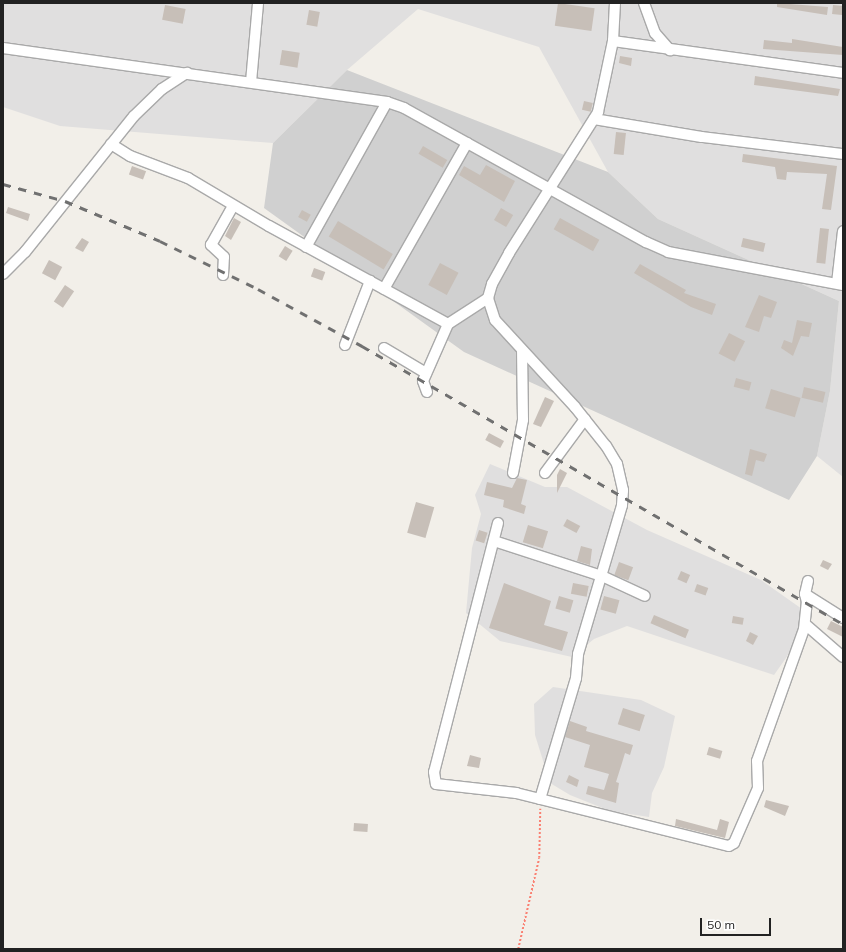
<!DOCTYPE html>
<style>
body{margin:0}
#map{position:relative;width:846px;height:952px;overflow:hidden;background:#f2efe9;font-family:Mulish,sans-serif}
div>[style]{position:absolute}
.residential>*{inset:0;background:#e0dfdf}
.religious>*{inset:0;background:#d0d0d0}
.building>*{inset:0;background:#c7bfb8;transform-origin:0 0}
.path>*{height:1.5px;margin-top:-0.75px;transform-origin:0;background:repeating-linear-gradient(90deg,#fa8072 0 2px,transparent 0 4px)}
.roads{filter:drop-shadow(1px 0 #a9a9a9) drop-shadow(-1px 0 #a9a9a9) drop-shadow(0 1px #a9a9a9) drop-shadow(0 -1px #a9a9a9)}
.minor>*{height:10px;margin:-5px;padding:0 5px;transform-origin:5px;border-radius:5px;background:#fff}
.rail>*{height:3px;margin-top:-1.5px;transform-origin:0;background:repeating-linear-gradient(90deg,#707070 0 8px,transparent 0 16px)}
span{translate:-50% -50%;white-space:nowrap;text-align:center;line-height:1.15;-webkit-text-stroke:3px #fff;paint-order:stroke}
.frame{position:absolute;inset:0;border:4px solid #222;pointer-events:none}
.scale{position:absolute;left:700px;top:918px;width:71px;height:18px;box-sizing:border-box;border:2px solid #222;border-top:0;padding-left:5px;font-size:12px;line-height:14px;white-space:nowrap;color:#222;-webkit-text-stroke:3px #fff;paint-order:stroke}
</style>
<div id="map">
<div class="residential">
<div style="clip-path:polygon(3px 3px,843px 3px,843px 477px,817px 456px,830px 391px,839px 301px,658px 219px,608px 172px,539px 47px,418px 9px,347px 70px,273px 143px,60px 126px,3px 107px)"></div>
<div style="clip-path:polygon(490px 464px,545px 487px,567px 487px,647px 530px,761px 580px,802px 609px,802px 628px,786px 658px,774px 675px,627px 626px,594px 639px,572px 657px,500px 641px,466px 613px,472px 548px,481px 514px,475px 495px)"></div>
<div style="clip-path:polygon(553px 687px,641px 700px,675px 716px,664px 767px,652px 793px,649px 817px,610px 811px,570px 795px,550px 783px,535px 735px,534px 704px)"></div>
</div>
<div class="religious">
<div style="clip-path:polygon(347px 70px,608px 172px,658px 219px,839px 301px,830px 391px,817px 456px,789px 500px,464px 352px,264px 208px,273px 143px)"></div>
</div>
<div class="building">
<div style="left:558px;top:3px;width:37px;height:23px;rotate:8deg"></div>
<div style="clip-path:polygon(777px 3px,828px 7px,827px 15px,777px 7px)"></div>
<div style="left:165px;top:5px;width:21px;height:15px;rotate:11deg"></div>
<div style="left:833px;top:5px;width:10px;height:9px;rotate:6deg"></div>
<div style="left:309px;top:10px;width:11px;height:15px;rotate:10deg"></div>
<div style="clip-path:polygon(792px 39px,843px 47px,843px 55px,763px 49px,764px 40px,792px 43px)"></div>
<div style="left:282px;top:50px;width:18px;height:15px;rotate:9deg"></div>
<div style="clip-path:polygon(620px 56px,632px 58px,631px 66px,619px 63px)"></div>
<div style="clip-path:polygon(755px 76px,840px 89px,838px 96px,754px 85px)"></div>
<div style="left:584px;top:101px;width:9px;height:9px;rotate:13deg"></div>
<div style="left:616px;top:132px;width:10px;height:22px;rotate:6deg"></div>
<div style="left:423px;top:146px;width:28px;height:9px;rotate:30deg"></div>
<div style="clip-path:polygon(743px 154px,837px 166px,831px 210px,822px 209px,827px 174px,787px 172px,786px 180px,777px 179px,775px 167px,742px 162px)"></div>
<div style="clip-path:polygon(486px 165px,515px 181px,504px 202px,459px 175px,464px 166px,480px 175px)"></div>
<div style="left:132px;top:166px;width:15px;height:9px;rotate:20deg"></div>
<div style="clip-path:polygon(8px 207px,30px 214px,28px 221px,6px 213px)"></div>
<div style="left:501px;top:208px;width:14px;height:14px;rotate:30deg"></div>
<div style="left:302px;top:210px;width:10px;height:8px;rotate:29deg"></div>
<div style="clip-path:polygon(234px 218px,241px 222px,231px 240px,225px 236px)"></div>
<div style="left:560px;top:218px;width:45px;height:13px;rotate:29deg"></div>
<div style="left:338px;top:221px;width:64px;height:18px;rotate:31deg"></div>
<div style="left:820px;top:228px;width:9px;height:35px;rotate:6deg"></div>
<div style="clip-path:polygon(82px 238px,89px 242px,83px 252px,75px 248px)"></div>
<div style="left:743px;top:238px;width:23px;height:9px;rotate:13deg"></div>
<div style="left:285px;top:246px;width:9px;height:12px;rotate:32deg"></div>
<div style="left:49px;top:260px;width:15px;height:15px;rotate:28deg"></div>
<div style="left:440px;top:263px;width:21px;height:25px;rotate:28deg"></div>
<div style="clip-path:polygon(640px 264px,686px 290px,684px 293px,716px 304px,712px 315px,691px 307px,634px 273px)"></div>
<div style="left:314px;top:268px;width:12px;height:9px;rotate:20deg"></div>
<div style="left:65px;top:285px;width:11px;height:20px;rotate:34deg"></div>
<div style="clip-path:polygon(759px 295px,777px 302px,771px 318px,764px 316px,759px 332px,745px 327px)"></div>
<div style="clip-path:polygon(797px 320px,812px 323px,809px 337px,801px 336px,793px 356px,781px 348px,784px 340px,792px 343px)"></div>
<div style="left:729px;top:333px;width:18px;height:23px;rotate:27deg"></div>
<div style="left:736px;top:378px;width:16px;height:9px;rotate:15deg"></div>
<div style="left:804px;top:387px;width:22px;height:11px;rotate:13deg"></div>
<div style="left:771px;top:389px;width:31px;height:20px;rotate:17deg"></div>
<div style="clip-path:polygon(545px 397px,554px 401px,541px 427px,533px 424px)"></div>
<div style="left:489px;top:433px;width:17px;height:8px;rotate:28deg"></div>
<div style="clip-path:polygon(750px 449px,767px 454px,764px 462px,756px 460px,752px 476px,745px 474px)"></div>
<div style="clip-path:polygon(560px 469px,567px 473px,557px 493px,557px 475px)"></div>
<div style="clip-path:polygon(517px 478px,527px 480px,521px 504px,526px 506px,524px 514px,503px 507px,504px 500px,484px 495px,487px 482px,512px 488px)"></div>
<div style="left:416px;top:502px;width:19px;height:32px;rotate:16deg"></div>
<div style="left:567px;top:519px;width:15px;height:8px;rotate:28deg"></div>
<div style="left:528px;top:525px;width:21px;height:18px;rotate:17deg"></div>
<div style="left:479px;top:530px;width:9px;height:11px;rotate:18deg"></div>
<div style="clip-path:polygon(581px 546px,592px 549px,590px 565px,577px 561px)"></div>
<div style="clip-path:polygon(823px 560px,832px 564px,828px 570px,820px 566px)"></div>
<div style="left:619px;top:562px;width:15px;height:14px;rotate:20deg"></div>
<div style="left:681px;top:571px;width:10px;height:9px;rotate:24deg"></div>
<div style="clip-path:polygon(504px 583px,551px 601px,544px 625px,568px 632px,562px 651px,489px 628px)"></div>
<div style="left:573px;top:583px;width:16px;height:11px;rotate:11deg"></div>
<div style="left:697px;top:584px;width:12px;height:8px;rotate:20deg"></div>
<div style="left:559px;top:596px;width:15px;height:13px;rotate:16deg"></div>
<div style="left:604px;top:596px;width:16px;height:14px;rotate:15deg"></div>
<div style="left:654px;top:615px;width:38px;height:9px;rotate:23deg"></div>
<div style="left:733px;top:616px;width:11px;height:7px;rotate:10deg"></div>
<div style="clip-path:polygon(831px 621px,843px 627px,843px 637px,827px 629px)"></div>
<div style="clip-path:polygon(750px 632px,758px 636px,753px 645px,746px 641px)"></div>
<div style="left:623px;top:708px;width:23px;height:17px;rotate:18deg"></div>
<div style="clip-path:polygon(570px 721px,587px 727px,586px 731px,633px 745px,630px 755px,625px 753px,622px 763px,616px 782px,619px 783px,616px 803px,586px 794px,588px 786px,604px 790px,609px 774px,584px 767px,590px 745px,565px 737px)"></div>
<div style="left:709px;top:747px;width:14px;height:8px;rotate:17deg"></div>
<div style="clip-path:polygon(470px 755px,481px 758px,479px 768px,467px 766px)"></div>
<div style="clip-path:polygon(569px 775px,579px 780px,577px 787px,566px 782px)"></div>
<div style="clip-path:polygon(766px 800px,789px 806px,785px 816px,764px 807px)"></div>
<div style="clip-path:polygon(676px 819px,717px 830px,720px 819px,729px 822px,725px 838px,675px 826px)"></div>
<div style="left:354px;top:823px;width:14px;height:8px;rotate:4deg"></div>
</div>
<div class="path">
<div style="left:518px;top:949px;width:93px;rotate:-77deg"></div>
<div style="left:539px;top:858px;width:49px;rotate:-88.8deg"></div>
</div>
<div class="roads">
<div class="minor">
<div style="left:644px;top:3px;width:32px;rotate:70deg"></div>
<div style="left:655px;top:33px;width:23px;rotate:49deg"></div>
<div style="left:613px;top:41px;width:232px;rotate:7.9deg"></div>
<div style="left:3px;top:48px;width:388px;rotate:8deg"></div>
<div style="left:387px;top:102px;width:18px;rotate:19deg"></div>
<div style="left:404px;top:108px;width:277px;rotate:29deg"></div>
<div style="left:646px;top:242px;width:24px;rotate:24deg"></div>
<div style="left:668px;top:252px;width:178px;rotate:10.7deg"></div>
<div style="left:251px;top:82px;width:79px;rotate:-84.9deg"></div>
<div style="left:594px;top:119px;width:109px;rotate:9.5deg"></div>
<div style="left:702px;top:137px;width:142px;rotate:6.9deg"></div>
<div style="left:111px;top:144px;width:22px;rotate:32deg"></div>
<div style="left:130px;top:156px;width:62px;rotate:20.8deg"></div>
<div style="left:188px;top:178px;width:94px;rotate:30.7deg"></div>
<div style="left:269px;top:226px;width:204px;rotate:28.7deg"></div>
<div style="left:448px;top:324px;width:48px;rotate:-33deg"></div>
<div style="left:306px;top:247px;width:166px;rotate:-60.8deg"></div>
<div style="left:3px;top:274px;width:31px;rotate:-45deg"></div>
<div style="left:25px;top:252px;width:174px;rotate:-51.3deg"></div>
<div style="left:134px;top:116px;width:39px;rotate:-44deg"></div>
<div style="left:162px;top:89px;width:30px;rotate:-33deg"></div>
<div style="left:223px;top:275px;width:18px;rotate:-87deg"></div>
<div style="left:224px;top:257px;width:18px;rotate:-137deg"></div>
<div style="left:211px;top:245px;width:45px;rotate:-60.6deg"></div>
<div style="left:837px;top:283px;width:52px;rotate:-83.4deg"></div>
<div style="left:384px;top:289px;width:168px;rotate:-60.4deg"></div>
<div style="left:345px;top:345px;width:69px;rotate:-68.7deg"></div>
<div style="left:384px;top:348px;width:49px;rotate:30.8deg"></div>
<div style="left:427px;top:392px;width:12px;rotate:-110deg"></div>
<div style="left:423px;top:381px;width:62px;rotate:-66.3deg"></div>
<div style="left:513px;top:473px;width:54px;rotate:-79.3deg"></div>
<div style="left:523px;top:420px;width:70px;rotate:-90.8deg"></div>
<div style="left:545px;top:473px;width:67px;rotate:-53.5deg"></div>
<div style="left:498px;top:523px;width:257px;rotate:104.4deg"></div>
<div style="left:434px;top:772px;width:12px;rotate:81deg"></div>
<div style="left:436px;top:784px;width:81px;rotate:6.4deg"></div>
<div style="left:516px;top:793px;width:219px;rotate:14deg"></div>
<div style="left:729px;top:846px;width:6px;rotate:-31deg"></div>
<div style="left:734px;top:843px;width:60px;rotate:-66.4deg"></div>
<div style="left:758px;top:788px;width:27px;rotate:-92deg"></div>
<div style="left:757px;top:761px;width:140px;rotate:-70.4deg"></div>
<div style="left:804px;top:629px;width:27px;rotate:-84deg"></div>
<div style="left:807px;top:602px;width:8px;rotate:-104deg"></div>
<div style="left:494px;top:541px;width:114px;rotate:18deg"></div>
<div style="left:602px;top:576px;width:47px;rotate:24.9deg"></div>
<div style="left:808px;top:581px;width:13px;rotate:103deg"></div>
<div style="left:805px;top:594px;width:45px;rotate:32.3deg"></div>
<div style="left:805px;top:624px;width:50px;rotate:41deg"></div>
<div style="left:540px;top:799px;width:126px;rotate:-73.4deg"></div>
<div style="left:576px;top:678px;width:24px;rotate:-85deg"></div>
<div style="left:578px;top:654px;width:155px;rotate:-73.5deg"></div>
<div style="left:622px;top:505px;width:15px;rotate:-86deg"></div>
<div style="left:623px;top:490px;width:27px;rotate:-103deg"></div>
<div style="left:617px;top:464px;width:21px;rotate:-121deg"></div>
<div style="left:606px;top:446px;width:50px;rotate:-128.5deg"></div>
<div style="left:575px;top:407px;width:118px;rotate:-132.6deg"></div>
<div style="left:495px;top:320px;width:23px;rotate:-108deg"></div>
<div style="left:488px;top:298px;width:15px;rotate:-74deg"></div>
<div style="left:492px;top:284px;width:35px;rotate:-61deg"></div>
<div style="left:509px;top:253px;width:167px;rotate:-57.7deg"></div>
<div style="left:598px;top:112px;width:73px;rotate:-78.1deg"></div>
<div style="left:613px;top:41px;width:38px;rotate:-87deg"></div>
</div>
</div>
<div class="rail">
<div style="left:3px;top:184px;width:64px;rotate:15.3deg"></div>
<div style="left:65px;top:201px;width:103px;rotate:22.8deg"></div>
<div style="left:160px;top:241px;width:109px;rotate:26.1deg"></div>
<div style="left:258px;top:289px;width:119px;rotate:28.7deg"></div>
<div style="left:362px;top:346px;width:556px;rotate:30.03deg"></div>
</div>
<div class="frame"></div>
<div class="scale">50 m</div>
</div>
